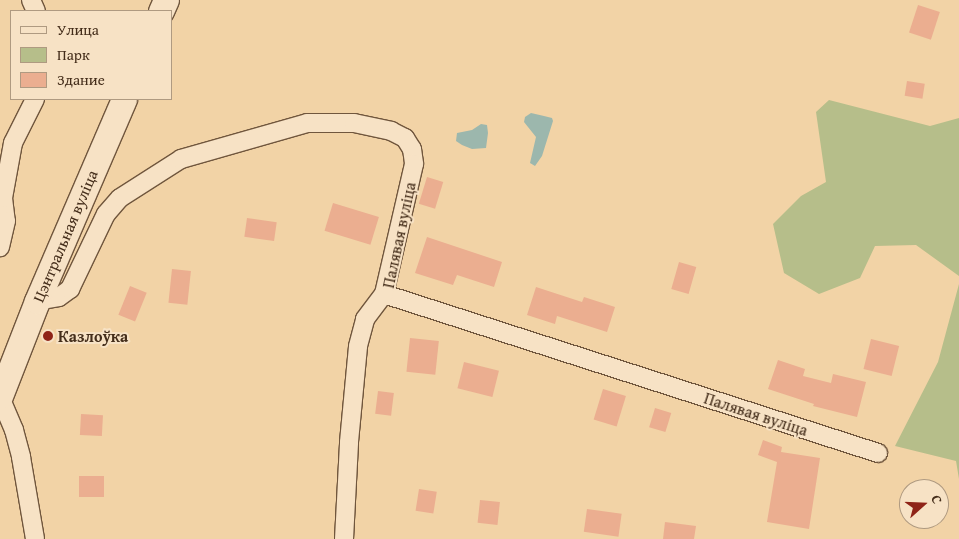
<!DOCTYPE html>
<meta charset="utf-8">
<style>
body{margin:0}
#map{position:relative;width:959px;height:539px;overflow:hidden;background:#f2d3a6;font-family:"Gentium Book Plus",serif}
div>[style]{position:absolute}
.green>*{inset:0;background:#b6be8a}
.water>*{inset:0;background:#9cb7ad}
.building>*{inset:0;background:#ebae90;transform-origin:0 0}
.roads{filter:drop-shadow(1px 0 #70563d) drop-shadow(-1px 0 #70563d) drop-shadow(0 1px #70563d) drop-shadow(0 -1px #70563d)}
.street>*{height:18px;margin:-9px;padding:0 9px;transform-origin:9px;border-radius:9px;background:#f7e2c5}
.secondary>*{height:25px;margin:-12.5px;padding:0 12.5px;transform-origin:12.5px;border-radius:12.5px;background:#f7e2c5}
.dots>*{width:14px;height:14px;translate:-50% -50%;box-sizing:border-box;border:2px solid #f7e2c5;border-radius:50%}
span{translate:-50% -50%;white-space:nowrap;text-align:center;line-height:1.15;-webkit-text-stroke:4px #f7e2c5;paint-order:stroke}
.street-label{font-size:16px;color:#442d1a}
.poi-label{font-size:16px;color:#442d1a;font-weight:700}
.left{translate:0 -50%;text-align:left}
.legend{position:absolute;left:10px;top:10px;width:162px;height:90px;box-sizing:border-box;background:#f7e2c5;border:1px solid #af9a81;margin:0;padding:6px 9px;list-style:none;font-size:15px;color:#442d1a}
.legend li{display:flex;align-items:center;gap:10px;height:25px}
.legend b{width:25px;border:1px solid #af9a81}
.north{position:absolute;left:899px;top:479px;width:50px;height:50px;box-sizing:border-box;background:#f7e2c5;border:1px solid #af9a81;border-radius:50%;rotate:70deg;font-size:14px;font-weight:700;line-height:20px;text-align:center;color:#442d1a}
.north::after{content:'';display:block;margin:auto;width:18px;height:22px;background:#8f2418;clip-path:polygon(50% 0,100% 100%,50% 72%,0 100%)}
</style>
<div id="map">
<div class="green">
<div style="clip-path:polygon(829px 100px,930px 126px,959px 118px,959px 276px,916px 245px,875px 246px,860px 278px,819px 294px,784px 273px,773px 224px,801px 196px,826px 182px,816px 112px)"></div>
<div style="clip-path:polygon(959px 284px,959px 479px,956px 461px,895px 446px,938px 362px)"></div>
</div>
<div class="water">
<div style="clip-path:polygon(531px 113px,544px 116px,552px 118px,553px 121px,542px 156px,535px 166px,530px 163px,536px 137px,524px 122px,525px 117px)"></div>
<div style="clip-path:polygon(481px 124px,487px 125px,488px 133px,486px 148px,472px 149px,462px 145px,456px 141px,457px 133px,472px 130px)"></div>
</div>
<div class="building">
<div style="left:918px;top:5px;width:23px;height:29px;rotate:18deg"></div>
<div style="left:907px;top:81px;width:18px;height:15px;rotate:9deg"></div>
<div style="left:427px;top:177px;width:17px;height:28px;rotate:17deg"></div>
<div style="left:333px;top:203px;width:48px;height:29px;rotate:17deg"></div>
<div style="left:247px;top:218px;width:30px;height:19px;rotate:8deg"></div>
<div style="clip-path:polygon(427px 237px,502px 262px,494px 287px,457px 275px,453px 285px,415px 273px)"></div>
<div style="left:679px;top:262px;width:18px;height:28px;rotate:16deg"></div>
<div style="left:172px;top:269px;width:19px;height:34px;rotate:6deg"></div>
<div style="left:130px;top:286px;width:18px;height:31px;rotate:22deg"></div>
<div style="clip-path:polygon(536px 287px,582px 302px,584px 297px,615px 307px,607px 332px,557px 316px,555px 324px,527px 315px)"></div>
<div style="left:410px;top:338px;width:29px;height:34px;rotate:6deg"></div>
<div style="left:871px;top:339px;width:29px;height:31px;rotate:14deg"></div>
<div style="clip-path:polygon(778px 360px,805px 369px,803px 376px,831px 383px,833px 374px,866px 382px,857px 417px,813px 406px,814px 404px,768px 389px)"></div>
<div style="left:464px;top:362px;width:36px;height:27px;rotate:14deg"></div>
<div style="left:603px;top:389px;width:24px;height:32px;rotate:17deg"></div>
<div style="left:378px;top:391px;width:16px;height:23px;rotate:7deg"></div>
<div style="left:655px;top:408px;width:17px;height:20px;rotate:17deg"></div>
<div style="left:81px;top:414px;width:22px;height:21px;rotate:3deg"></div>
<div style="clip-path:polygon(763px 440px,782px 447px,781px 452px,820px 458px,809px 529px,767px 522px,777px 462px,758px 455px)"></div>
<div style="left:79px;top:476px;width:25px;height:21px"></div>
<div style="left:419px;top:489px;width:18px;height:22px;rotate:9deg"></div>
<div style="left:480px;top:500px;width:20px;height:23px;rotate:6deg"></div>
<div style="left:587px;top:509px;width:35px;height:23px;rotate:8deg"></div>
<div style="clip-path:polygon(665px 522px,696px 526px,694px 539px,663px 539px)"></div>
</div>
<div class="roads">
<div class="street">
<div style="left:31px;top:0;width:12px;rotate:66deg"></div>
<div style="left:0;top:194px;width:5px;rotate:53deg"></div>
<div style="left:3px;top:198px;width:23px;rotate:83deg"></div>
<div style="left:6px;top:221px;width:27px;rotate:103deg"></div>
<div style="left:3px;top:198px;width:56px;rotate:-79.7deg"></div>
<div style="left:13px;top:143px;width:49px;rotate:-63.4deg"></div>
<div style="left:37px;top:301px;width:22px;rotate:-10deg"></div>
<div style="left:59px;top:297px;width:14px;rotate:-36deg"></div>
<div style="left:70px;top:289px;width:83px;rotate:-64.4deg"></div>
<div style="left:106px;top:214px;width:21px;rotate:-49deg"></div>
<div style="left:120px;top:198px;width:72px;rotate:-32.6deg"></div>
<div style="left:181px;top:159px;width:131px;rotate:-15.9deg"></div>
<div style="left:307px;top:123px;width:47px"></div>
<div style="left:354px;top:123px;width:38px;rotate:12deg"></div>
<div style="left:391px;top:131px;width:16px;rotate:27deg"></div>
<div style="left:405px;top:138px;width:13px;rotate:58deg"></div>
<div style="left:412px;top:149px;width:15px;rotate:82deg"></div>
<div style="left:414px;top:164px;width:133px;rotate:103deg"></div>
<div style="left:384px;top:294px;width:519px;rotate:17.84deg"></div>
<div style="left:0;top:397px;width:36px;rotate:67deg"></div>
<div style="left:14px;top:430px;width:28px;rotate:75deg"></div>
<div style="left:21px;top:457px;width:83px;rotate:80.3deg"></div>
<div style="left:344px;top:539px;width:97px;rotate:-87deg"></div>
<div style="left:349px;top:442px;width:96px;rotate:-84.6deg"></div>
<div style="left:358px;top:346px;width:28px;rotate:-75deg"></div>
<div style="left:365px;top:319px;width:31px;rotate:-53deg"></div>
</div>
<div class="secondary">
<div style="left:161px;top:11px;width:12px;rotate:-66deg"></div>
<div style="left:0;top:396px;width:102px;rotate:-68.7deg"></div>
<div style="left:37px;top:301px;width:220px;rotate:-66.7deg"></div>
</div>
</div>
<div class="dots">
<div style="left:48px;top:336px;background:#8f2418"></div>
</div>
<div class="street-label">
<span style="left:399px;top:235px;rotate:-78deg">Палявая вуліца</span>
<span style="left:65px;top:236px;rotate:-67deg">Цэнтральная вуліца</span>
<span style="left:756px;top:414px;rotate:18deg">Палявая вуліца</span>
</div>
<div class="poi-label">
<span class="left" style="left:58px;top:336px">Казлоўка</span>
</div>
<ul class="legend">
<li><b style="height:6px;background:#f7e2c5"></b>Улица</li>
<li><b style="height:14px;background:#b6be8a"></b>Парк</li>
<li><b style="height:14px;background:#ebae90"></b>Здание</li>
</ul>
<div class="north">С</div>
</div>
